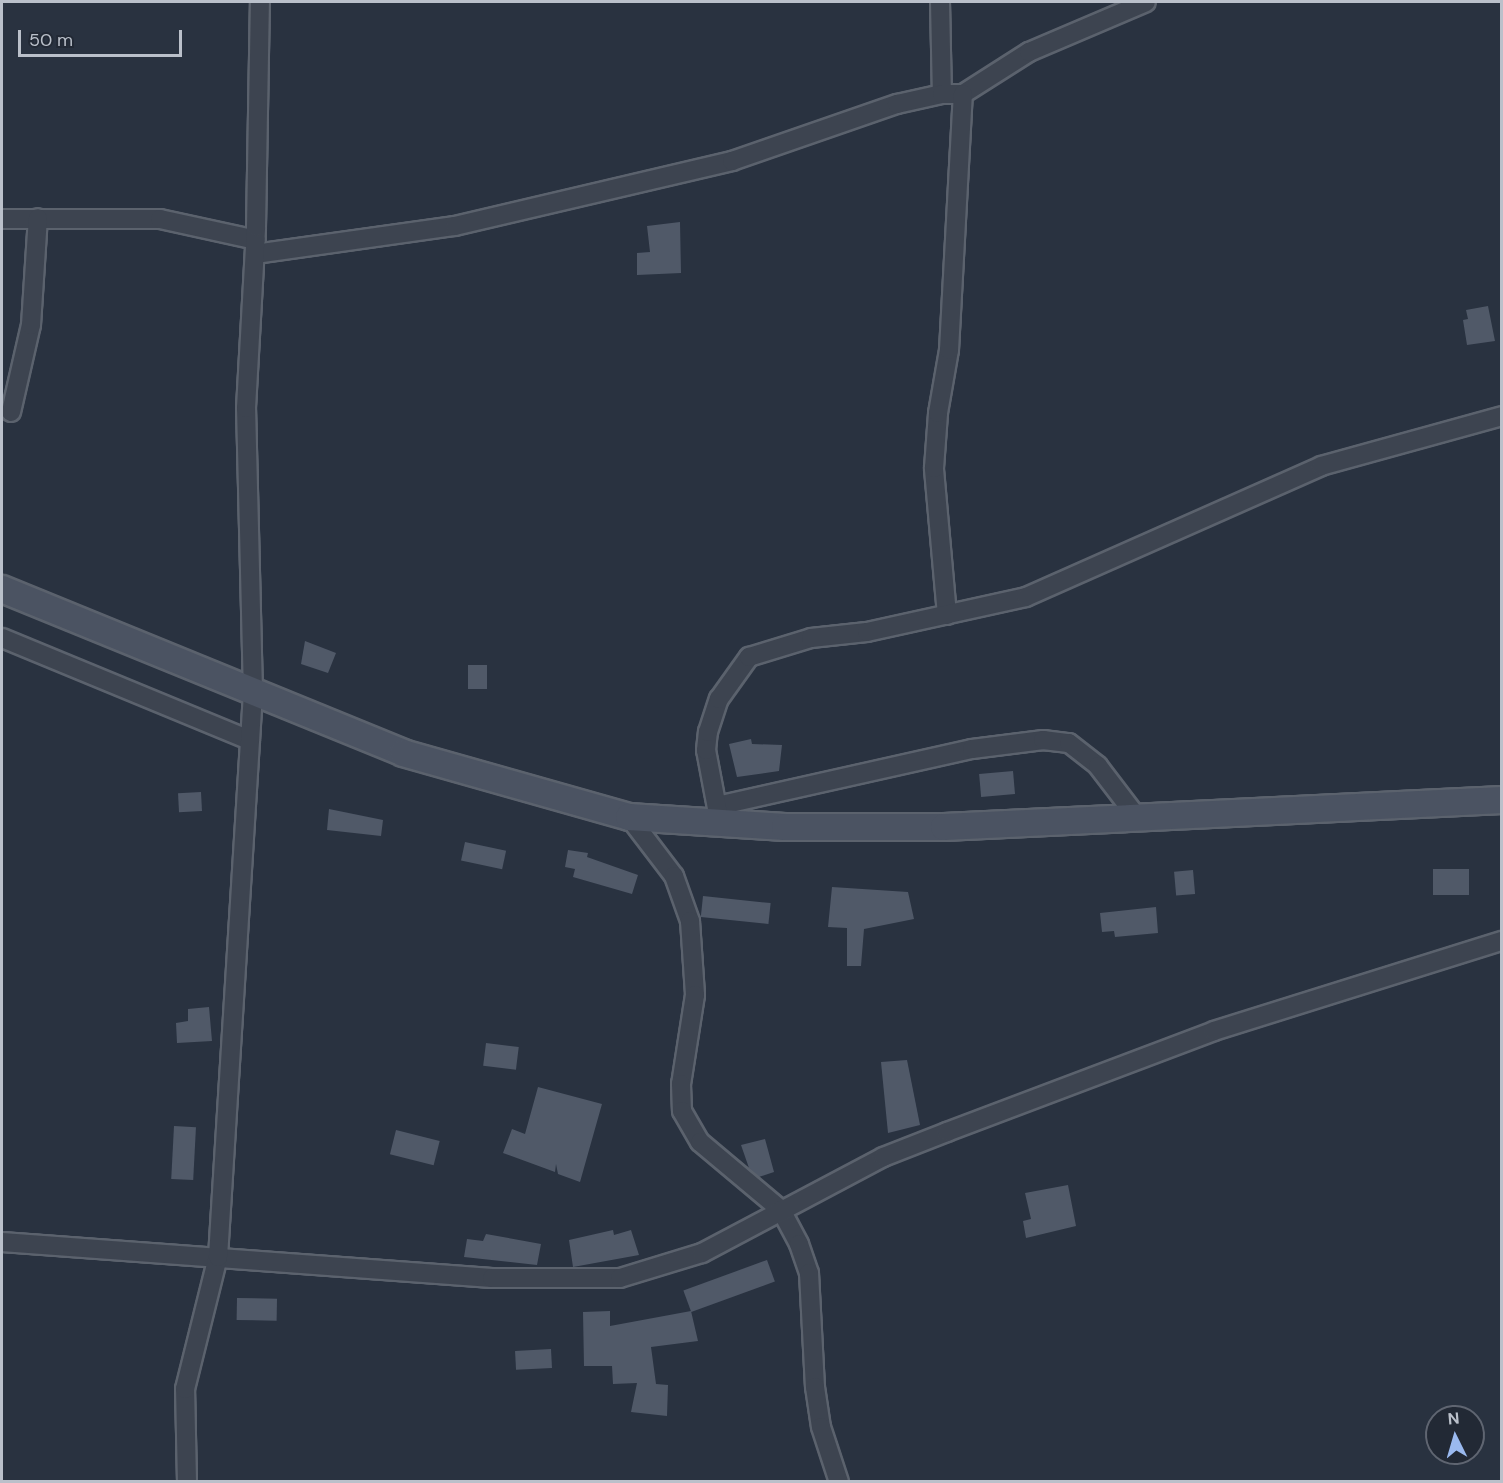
<!DOCTYPE html>
<style>
body{margin:0}
#map{position:relative;width:1503px;height:1483px;overflow:hidden;background:#293240;font-family:"DM Sans",sans-serif}
div>[style]{position:absolute}
.building>*{inset:0;background:#505968;transform-origin:0 0}
.roads{filter:drop-shadow(2px 0 #5b626d) drop-shadow(-2px 0 #5b626d) drop-shadow(0 2px #5b626d) drop-shadow(0 -2px #5b626d)}
.street>*{height:18px;margin:-9px;padding:0 9px;transform-origin:9px;border-radius:9px;background:#3d4450}
.secondary>*{height:26px;margin:-13px;padding:0 13px;transform-origin:13px;border-radius:13px;background:#4b5362}
span{translate:-50% -50%;white-space:nowrap;text-align:center;line-height:1.15;-webkit-text-stroke:4.5px #222935;paint-order:stroke}
.frame{position:absolute;inset:0;border:3px solid #bac0ca;pointer-events:none}
.north{position:absolute;left:1425px;top:1405px;width:60px;height:60px;box-sizing:border-box;background:#222935;border:2px solid #5f6571;border-radius:50%;rotate:355deg;font-size:16px;font-weight:700;line-height:24px;text-align:center;color:#bac0ca}
.north::after{content:'';display:block;margin:auto;width:21px;height:27px;background:#9ab9ef;clip-path:polygon(50% 0,100% 100%,50% 72%,0 100%)}
.scale{position:absolute;left:18px;top:30px;width:164px;height:27px;box-sizing:border-box;border:3px solid #bac0ca;border-top:0;padding-left:8px;font-size:18px;line-height:21px;white-space:nowrap;color:#bac0ca;-webkit-text-stroke:4px #222935;paint-order:stroke}
</style>
<div id="map">
<div class="building">
<div style="clip-path:polygon(680px 222px,681px 273px,637px 275px,637px 253px,650px 252px,647px 226px)"></div>
<div style="clip-path:polygon(1488px 306px,1495px 341px,1467px 345px,1463px 320px,1468px 319px,1466px 310px)"></div>
<div style="clip-path:polygon(305px 641px,336px 653px,328px 673px,301px 664px)"></div>
<div style="left:468px;top:665px;width:19px;height:24px"></div>
<div style="clip-path:polygon(751px 739px,752px 744px,782px 745px,779px 771px,737px 777px,729px 744px)"></div>
<div style="left:1013px;top:771px;width:23px;height:34px;rotate:85deg"></div>
<div style="left:201px;top:792px;width:19px;height:23px;rotate:87deg"></div>
<div style="clip-path:polygon(329px 809px,383px 820px,381px 836px,327px 830px)"></div>
<div style="left:465px;top:842px;width:42px;height:19px;rotate:12deg"></div>
<div style="clip-path:polygon(568px 850px,588px 853px,587px 857px,638px 875px,632px 894px,573px 877px,575px 869px,565px 867px)"></div>
<div style="left:1433px;top:869px;width:36px;height:26px"></div>
<div style="left:1193px;top:870px;width:24px;height:19px;rotate:85deg"></div>
<div style="clip-path:polygon(832px 887px,908px 892px,914px 919px,864px 929px,861px 966px,847px 966px,847px 928px,828px 927px)"></div>
<div style="left:703px;top:896px;width:68px;height:21px;rotate:6deg"></div>
<div style="clip-path:polygon(1156px 907px,1158px 933px,1115px 937px,1114px 931px,1102px 932px,1100px 913px)"></div>
<div style="clip-path:polygon(209px 1007px,212px 1041px,177px 1043px,176px 1023px,188px 1021px,188px 1009px)"></div>
<div style="left:486px;top:1043px;width:33px;height:23px;rotate:7deg"></div>
<div style="clip-path:polygon(907px 1060px,920px 1125px,888px 1133px,881px 1062px)"></div>
<div style="clip-path:polygon(538px 1087px,602px 1104px,580px 1182px,558px 1174px,556px 1164px,555px 1172px,503px 1153px,512px 1129px,525px 1134px)"></div>
<div style="left:174px;top:1126px;width:22px;height:53px;rotate:3deg"></div>
<div style="left:396px;top:1130px;width:45px;height:25px;rotate:14deg"></div>
<div style="clip-path:polygon(765px 1139px,774px 1172px,759px 1177px,749px 1168px,741px 1145px)"></div>
<div style="clip-path:polygon(1068px 1185px,1076px 1226px,1026px 1238px,1023px 1221px,1031px 1219px,1025px 1193px)"></div>
<div style="clip-path:polygon(613px 1230px,614px 1235px,631px 1230px,639px 1255px,573px 1267px,569px 1240px)"></div>
<div style="clip-path:polygon(486px 1234px,541px 1244px,537px 1265px,464px 1257px,467px 1239px,483px 1241px)"></div>
<div style="left:767px;top:1260px;width:23px;height:89px;rotate:70deg"></div>
<div style="left:237px;top:1298px;width:40px;height:22px;rotate:1deg"></div>
<div style="clip-path:polygon(610px 1311px,610px 1326px,691px 1311px,698px 1341px,651px 1347px,656px 1384px,668px 1385px,667px 1416px,631px 1412px,637px 1383px,613px 1384px,612px 1366px,584px 1366px,583px 1312px)"></div>
<div style="left:551px;top:1349px;width:19px;height:36px;rotate:87deg"></div>
</div>
<div class="roads">
<div class="street">
<div style="left:940px;top:2px;width:92px;rotate:88.8deg"></div>
<div style="left:2px;top:219px;width:158px"></div>
<div style="left:160px;top:219px;width:98px;rotate:12.3deg"></div>
<div style="left:255px;top:254px;width:202px;rotate:-8deg"></div>
<div style="left:455px;top:226px;width:285px;rotate:-13.2deg"></div>
<div style="left:732px;top:161px;width:175px;rotate:-19.1deg"></div>
<div style="left:897px;top:104px;width:46px;rotate:-12.5deg"></div>
<div style="left:942px;top:94px;width:21px"></div>
<div style="left:963px;top:94px;width:78px;rotate:-32.5deg"></div>
<div style="left:1029px;top:52px;width:127px;rotate:-23.1deg"></div>
<div style="left:11px;top:412px;width:89px;rotate:-77.1deg"></div>
<div style="left:31px;top:325px;width:107px;rotate:-86.3deg"></div>
<div style="left:947px;top:615px;width:148px;rotate:-95.1deg"></div>
<div style="left:934px;top:468px;width:55px;rotate:-85.8deg"></div>
<div style="left:938px;top:413px;width:64px;rotate:-80.1deg"></div>
<div style="left:949px;top:350px;width:256px;rotate:-86.9deg"></div>
<div style="left:2px;top:638px;width:268px;rotate:22.4deg"></div>
<div style="left:717px;top:806px;width:261px;rotate:-12.6deg"></div>
<div style="left:972px;top:749px;width:72px;rotate:-7.2deg"></div>
<div style="left:1043px;top:740px;width:26px;rotate:7deg"></div>
<div style="left:1069px;top:743px;width:37px;rotate:38deg"></div>
<div style="left:1098px;top:766px;width:64px;rotate:52.6deg"></div>
<div style="left:629px;top:817px;width:74px;rotate:52.7deg"></div>
<div style="left:674px;top:876px;width:48px;rotate:70.4deg"></div>
<div style="left:690px;top:921px;width:74px;rotate:86.1deg"></div>
<div style="left:695px;top:995px;width:90px;rotate:98.9deg"></div>
<div style="left:681px;top:1084px;width:27px;rotate:88deg"></div>
<div style="left:682px;top:1111px;width:36px;rotate:60deg"></div>
<div style="left:700px;top:1142px;width:106px;rotate:40deg"></div>
<div style="left:781px;top:1210px;width:38px;rotate:62deg"></div>
<div style="left:799px;top:1244px;width:31px;rotate:71deg"></div>
<div style="left:809px;top:1273px;width:114px;rotate:87deg"></div>
<div style="left:815px;top:1387px;width:40px;rotate:81.5deg"></div>
<div style="left:821px;top:1427px;width:58px;rotate:71.9deg"></div>
<div style="left:720px;top:824px;width:75px;rotate:-100.7deg"></div>
<div style="left:706px;top:750px;width:18px;rotate:-84deg"></div>
<div style="left:708px;top:732px;width:35px;rotate:-72deg"></div>
<div style="left:719px;top:699px;width:52px;rotate:-54.5deg"></div>
<div style="left:749px;top:657px;width:65px;rotate:-17deg"></div>
<div style="left:811px;top:638px;width:56px;rotate:-6.1deg"></div>
<div style="left:867px;top:632px;width:163px;rotate:-12.4deg"></div>
<div style="left:1026px;top:597px;width:323px;rotate:-23.9deg"></div>
<div style="left:1321px;top:466px;width:188px;rotate:-15.4deg"></div>
<div style="left:2px;top:1242px;width:491px;rotate:4.2deg"></div>
<div style="left:492px;top:1278px;width:128px"></div>
<div style="left:620px;top:1278px;width:86px;rotate:-17deg"></div>
<div style="left:702px;top:1253px;width:205px;rotate:-27.9deg"></div>
<div style="left:883px;top:1157px;width:69px;rotate:-21.3deg"></div>
<div style="left:947px;top:1132px;width:285px;rotate:-20.7deg"></div>
<div style="left:1214px;top:1031px;width:302px;rotate:-17.4deg"></div>
<div style="left:187px;top:1482px;width:93px;rotate:-91.2deg"></div>
<div style="left:185px;top:1389px;width:136px;rotate:-76deg"></div>
<div style="left:218px;top:1257px;width:565px;rotate:-86.45deg"></div>
<div style="left:253px;top:693px;width:285px;rotate:-91.4deg"></div>
<div style="left:246px;top:408px;width:181px;rotate:-86.8deg"></div>
<div style="left:256px;top:227px;width:225px;rotate:-89deg"></div>
</div>
<div class="secondary">
<div style="left:2px;top:589px;width:433px;rotate:22.2deg"></div>
<div style="left:403px;top:753px;width:235px;rotate:15.8deg"></div>
<div style="left:629px;top:817px;width:156px;rotate:3.7deg"></div>
<div style="left:785px;top:827px;width:159px"></div>
<div style="left:944px;top:827px;width:559px;rotate:-2.77deg"></div>
</div>
</div>
<div class="frame"></div>
<div class="north">N</div>
<div class="scale">50 m</div>
</div>
